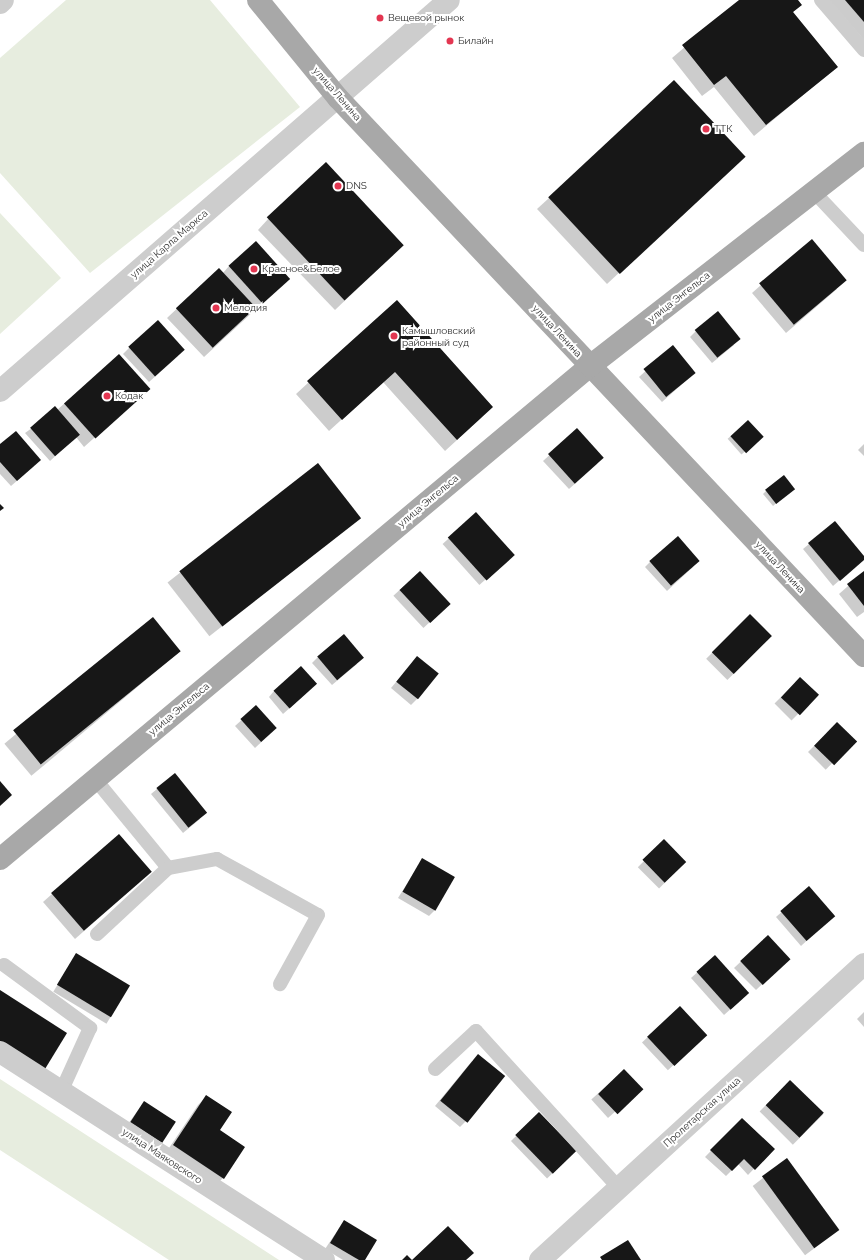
<!DOCTYPE html>
<meta charset="utf-8">
<style>
body{margin:0}
#map{position:relative;width:864px;height:1260px;overflow:hidden;background:#fff;font-family:Raleway,sans-serif}
div>[style]{position:absolute}
.green>*{inset:0;background:#e7eddf}
.shadow>*{inset:0;background:#0003;transform-origin:0 0}
.building>*{inset:0;background:#171717;transform-origin:0 0}
.lane>*{height:14px;margin:-7px;padding:0 7px;transform-origin:7px;border-radius:7px;background:#cdcdcd}
.street>*{height:22px;margin:-11px;padding:0 11px;transform-origin:11px;border-radius:11px;background:#cdcdcd}
.primary>*{height:22px;margin:-11px;padding:0 11px;transform-origin:11px;border-radius:11px;background:#a8a8a8}
.dots>*{width:11px;height:11px;translate:-50% -50%;box-sizing:border-box;border:2px solid #fff;border-radius:50%}
span{translate:-50% -50%;white-space:nowrap;text-align:center;line-height:1.15;-webkit-text-stroke:4px #fff;paint-order:stroke}
.poi-label{font-size:10px;color:#303030}
.left{translate:0 -50%;text-align:left}
.street-label{font-size:10px;color:#303030}
</style>
<div id="map">
<div class="green">
<div style="clip-path:polygon(66px 0,210px 0,300px 107px,90px 273px,0 173px,0 58px)"></div>
<div style="clip-path:polygon(0 213px,61px 278px,0 334px)"></div>
<div style="clip-path:polygon(0 1079px,279px 1260px,169px 1260px,0 1150px)"></div>
</div>
<div class="shadow">
<div style="clip-path:polygon(740px 0,797px 0,801px 4px,793px 12px,837px 67px,754px 136px,714px 87px,702px 96px,672px 58px)"></div>
<div style="clip-path:polygon(829px 0,864px 0,864px 40px)"></div>
<div style="clip-path:polygon(732px 168px,607px 284px,537px 209px,549px 198px)"></div>
<div style="clip-path:polygon(269px 218px,392px 256px,335px 310px,258px 230px)"></div>
<div style="clip-path:polygon(229px 266px,282px 285px,204px 357px,167px 318px,219px 269px,223px 273px)"></div>
<div style="clip-path:polygon(761px 285px,837px 289px,786px 333px,752px 293px)"></div>
<div style="clip-path:polygon(397px 301px,481px 418px,445px 451px,383px 382px,329px 431px,296px 394px)"></div>
<div style="clip-path:polygon(696px 331px,734px 345px,712px 363px,690px 337px)"></div>
<div style="clip-path:polygon(672px 347px,689px 378px,662px 402px,639px 377px)"></div>
<div style="clip-path:polygon(129px 348px,178px 356px,149px 382px,123px 354px)"></div>
<div style="clip-path:polygon(119px 355px,149px 389px,84px 447px,76px 437px,50px 461px,25px 433px,57px 410px)"></div>
<div style="left:748px;top:421px;width:21px;height:27px;rotate:49deg"></div>
<div style="clip-path:polygon(577px 430px,597px 464px,569px 489px,543px 461px)"></div>
<div style="clip-path:polygon(864px 444px,864px 456px,858px 450px)"></div>
<div style="clip-path:polygon(0 446px,34px 466px,11px 486px,0 474px)"></div>
<div style="left:318px;top:465px;width:68px;height:191px;rotate:52deg"></div>
<div style="clip-path:polygon(766px 491px,791px 491px,773px 506px,763px 494px)"></div>
<div style="left:476px;top:514px;width:55px;height:45px;rotate:48deg"></div>
<div style="clip-path:polygon(809px 544px,864px 558px,864px 559px,833px 586px,803px 549px)"></div>
<div style="clip-path:polygon(651px 561px,693px 567px,667px 591px,645px 567px)"></div>
<div style="left:419px;top:572px;width:44px;height:35px;rotate:47deg"></div>
<div style="clip-path:polygon(864px 572px,864px 612px,857px 617px,839px 594px)"></div>
<div style="left:750px;top:615px;width:30px;height:62px;rotate:45deg"></div>
<div style="left:153px;top:619px;width:42px;height:194px;rotate:50deg"></div>
<div style="clip-path:polygon(318px 657px,357px 664px,332px 685px,312px 663px)"></div>
<div style="clip-path:polygon(417px 657px,417px 699px,411px 705px,391px 688px)"></div>
<div style="left:800px;top:678px;width:24px;height:36px;rotate:45deg"></div>
<div style="clip-path:polygon(310px 690px,283px 714px,269px 697px,274px 691px)"></div>
<div style="clip-path:polygon(256px 707px,270px 734px,255px 748px,235px 726px)"></div>
<div style="left:837px;top:723px;width:25px;height:41px;rotate:45deg"></div>
<div style="clip-path:polygon(157px 789px,200px 819px,183px 833px,151px 794px)"></div>
<div style="left:664px;top:841px;width:30px;height:37px;rotate:45deg"></div>
<div style="clip-path:polygon(422px 860px,435px 910px,429px 916px,398px 898px)"></div>
<div style="clip-path:polygon(142px 880px,75px 939px,43px 902px,52px 894px)"></div>
<div style="clip-path:polygon(809px 888px,827px 922px,801px 946px,776px 917px)"></div>
<div style="clip-path:polygon(768px 936px,783px 965px,756px 990px,734px 968px)"></div>
<div style="left:76px;top:954px;width:62px;height:44px;rotate:31deg"></div>
<div style="clip-path:polygon(714px 957px,742px 999px,724px 1015px,691px 978px)"></div>
<div style="left:680px;top:1007px;width:38px;height:52px;rotate:47deg"></div>
<div style="clip-path:polygon(864px 1012px,864px 1027px,857px 1019px)"></div>
<div style="clip-path:polygon(472px 1061px,466px 1121px,460px 1127px,435px 1106px)"></div>
<div style="left:624px;top:1070px;width:25px;height:44px;rotate:48deg"></div>
<div style="left:790px;top:1081px;width:47px;height:43px;rotate:45deg"></div>
<div style="clip-path:polygon(207px 1096px,218px 1131px,223px 1178px,214px 1187px,165px 1154px,198px 1105px)"></div>
<div style="clip-path:polygon(144px 1102px,161px 1142px,125px 1128px)"></div>
<div style="left:539px;top:1114px;width:52px;height:39px;rotate:46deg"></div>
<div style="clip-path:polygon(742px 1119px,773px 1149px,748px 1175px,738px 1164px,726px 1176px,705px 1157px)"></div>
<div style="left:787px;top:1160px;width:87px;height:43px;rotate:53deg"></div>
<div style="clip-path:polygon(344px 1221px,364px 1260px,343px 1260px,325px 1249px)"></div>
</div>
<div class="building">
<div style="clip-path:polygon(739px 0,798px 0,802px 5px,793px 12px,838px 67px,766px 125px,726px 76px,714px 85px,682px 45px)"></div>
<div style="clip-path:polygon(845px 0,864px 0,864px 22px)"></div>
<div style="left:674px;top:80px;width:105px;height:172px;rotate:47deg"></div>
<div style="left:326px;top:162px;width:114px;height:81px;rotate:47deg"></div>
<div style="left:812px;top:239px;width:54px;height:69px;rotate:50deg"></div>
<div style="left:256px;top:241px;width:51px;height:37px;rotate:48deg"></div>
<div style="left:219px;top:268px;width:54px;height:59px;rotate:47deg"></div>
<div style="clip-path:polygon(397px 300px,493px 407px,457px 440px,395px 372px,342px 420px,307px 381px)"></div>
<div style="left:718px;top:311px;width:36px;height:30px;rotate:51deg"></div>
<div style="left:158px;top:320px;width:40px;height:40px;rotate:48deg"></div>
<div style="left:673px;top:345px;width:36px;height:38px;rotate:51deg"></div>
<div style="left:119px;top:354px;width:47px;height:74px;rotate:48deg"></div>
<div style="left:55px;top:406px;width:38px;height:33px;rotate:49deg"></div>
<div style="left:748px;top:420px;width:23px;height:24px;rotate:47deg"></div>
<div style="left:577px;top:428px;width:40px;height:39px;rotate:48deg"></div>
<div style="clip-path:polygon(16px 431px,41px 460px,17px 481px,0 462px,0 444px)"></div>
<div style="left:318px;top:463px;width:70px;height:176px;rotate:52deg"></div>
<div style="left:784px;top:475px;width:18px;height:24px;rotate:52deg"></div>
<div style="clip-path:polygon(0 504px,4px 508px,0 511px)"></div>
<div style="left:476px;top:512px;width:58px;height:38px;rotate:48deg"></div>
<div style="clip-path:polygon(835px 521px,864px 556px,864px 560px,840px 581px,808px 543px)"></div>
<div style="left:678px;top:536px;width:33px;height:38px;rotate:49deg"></div>
<div style="left:420px;top:571px;width:45px;height:28px;rotate:47deg"></div>
<div style="clip-path:polygon(864px 571px,864px 606px,847px 584px)"></div>
<div style="left:750px;top:614px;width:31px;height:54px;rotate:45deg"></div>
<div style="left:153px;top:617px;width:44px;height:180px;rotate:51deg"></div>
<div style="left:344px;top:634px;width:31px;height:35px;rotate:50deg"></div>
<div style="left:417px;top:656px;width:28px;height:33px;rotate:39deg"></div>
<div style="left:301px;top:666px;width:24px;height:37px;rotate:48deg"></div>
<div style="left:800px;top:677px;width:26px;height:28px;rotate:43deg"></div>
<div style="left:256px;top:705px;width:31px;height:21px;rotate:48deg"></div>
<div style="left:837px;top:722px;width:28px;height:33px;rotate:44deg"></div>
<div style="left:175px;top:773px;width:51px;height:24px;rotate:51deg"></div>
<div style="clip-path:polygon(0 781px,12px 795px,0 806px)"></div>
<div style="left:119px;top:834px;width:50px;height:90px;rotate:49deg"></div>
<div style="left:664px;top:839px;width:32px;height:30px;rotate:46deg"></div>
<div style="left:422px;top:858px;width:38px;height:39px;rotate:30deg"></div>
<div style="left:809px;top:886px;width:40px;height:38px;rotate:49deg"></div>
<div style="left:768px;top:935px;width:33px;height:38px;rotate:47deg"></div>
<div style="left:76px;top:953px;width:63px;height:37px;rotate:31deg"></div>
<div style="left:715px;top:955px;width:51px;height:25px;rotate:48deg"></div>
<div style="clip-path:polygon(0 990px,67px 1033px,45px 1069px,0 1041px)"></div>
<div style="left:680px;top:1006px;width:40px;height:45px;rotate:47deg"></div>
<div style="left:478px;top:1054px;width:35px;height:60px;rotate:39deg"></div>
<div style="left:624px;top:1069px;width:28px;height:36px;rotate:46deg"></div>
<div style="left:790px;top:1080px;width:47px;height:35px;rotate:44deg"></div>
<div style="clip-path:polygon(206px 1095px,232px 1112px,220px 1130px,245px 1147px,224px 1179px,173px 1145px)"></div>
<div style="left:144px;top:1101px;width:38px;height:25px;rotate:33deg"></div>
<div style="left:539px;top:1112px;width:54px;height:33px;rotate:46deg"></div>
<div style="clip-path:polygon(742px 1118px,775px 1149px,755px 1170px,744px 1159px,732px 1171px,710px 1150px)"></div>
<div style="left:787px;top:1158px;width:89px;height:31px;rotate:54deg"></div>
<div style="clip-path:polygon(344px 1220px,377px 1240px,365px 1260px,359px 1260px,330px 1243px)"></div>
<div style="clip-path:polygon(448px 1226px,474px 1253px,466px 1260px,402px 1260px,407px 1255px,412px 1260px)"></div>
<div style="clip-path:polygon(628px 1240px,641px 1260px,602px 1260px,600px 1257px)"></div>
</div>
<div class="lane">
<div style="left:821px;top:0;width:66px;rotate:49.3deg"></div>
<div style="left:814px;top:192px;width:73px;rotate:46.7deg"></div>
<div style="left:95px;top:779px;width:115px;rotate:50.6deg"></div>
<div style="left:168px;top:868px;width:97px;rotate:137.1deg"></div>
<div style="left:168px;top:868px;width:50px;rotate:-10.4deg"></div>
<div style="left:217px;top:859px;width:115px;rotate:29deg"></div>
<div style="left:318px;top:915px;width:79px;rotate:118.8deg"></div>
<div style="left:4px;top:965px;width:107px;rotate:36.2deg"></div>
<div style="left:90px;top:1028px;width:70px;rotate:114.4deg"></div>
<div style="left:435px;top:1069px;width:56px;rotate:-42.8deg"></div>
<div style="left:476px;top:1031px;width:212px;rotate:47.7deg"></div>
</div>
<div class="street">
<div style="left:0;top:3px;width:4px;rotate:-45deg"></div>
<div style="left:0;top:391px;width:595px;rotate:-41.05deg"></div>
<div style="left:0;top:1052px;width:385px;rotate:32.7deg"></div>
<div style="left:540px;top:1260px;width:439px;rotate:-42.4deg"></div>
</div>
<div class="primary">
<div style="left:258px;top:0;width:127px;rotate:50.8deg"></div>
<div style="left:338px;top:98px;width:767px;rotate:46.69deg"></div>
<div style="left:0;top:859px;width:769px;rotate:-39.88deg"></div>
<div style="left:590px;top:366px;width:347px;rotate:-37.9deg"></div>
</div>
<div class="dots">
<div style="left:380px;top:18px;background:#e33651"></div>
<div style="left:450px;top:41px;background:#e33651"></div>
<div style="left:706px;top:129px;background:#e33651"></div>
<div style="left:338px;top:186px;background:#e33651"></div>
<div style="left:254px;top:269px;background:#e33651"></div>
<div style="left:216px;top:308px;background:#e33651"></div>
<div style="left:394px;top:336px;background:#e33651"></div>
<div style="left:107px;top:396px;background:#e33651"></div>
</div>
<div class="poi-label">
<span class="left" style="left:388px;top:18px">Вещевой рынок</span>
<span class="left" style="left:458px;top:41px">Билайн</span>
<span class="left" style="left:714px;top:129px">ТТК</span>
<span class="left" style="left:346px;top:186px">DNS</span>
<span class="left" style="left:262px;top:269px">Красное&amp;Белое</span>
<span class="left" style="left:224px;top:308px">Мелодия</span>
<span class="left" style="left:402px;top:336px">Камышловский<br>районный суд</span>
<span class="left" style="left:115px;top:396px">Кодак</span>
</div>
<div class="street-label">
<span style="left:337px;top:94px;rotate:49deg">улица Ленина</span>
<span style="left:169px;top:244px;rotate:-41deg">улица Карла Маркса</span>
<span style="left:679px;top:297px;rotate:-38deg">улица Энгельса</span>
<span style="left:557px;top:331px;rotate:47deg">улица Ленина</span>
<span style="left:428px;top:501px;rotate:-40deg">улица Энгельса</span>
<span style="left:780px;top:567px;rotate:47deg">улица Ленина</span>
<span style="left:179px;top:709px;rotate:-40deg">улица Энгельса</span>
<span style="left:702px;top:1112px;rotate:-42deg">Пролетарская улица</span>
<span style="left:162px;top:1156px;rotate:33deg">улица Маяковского</span>
</div>
</div>
